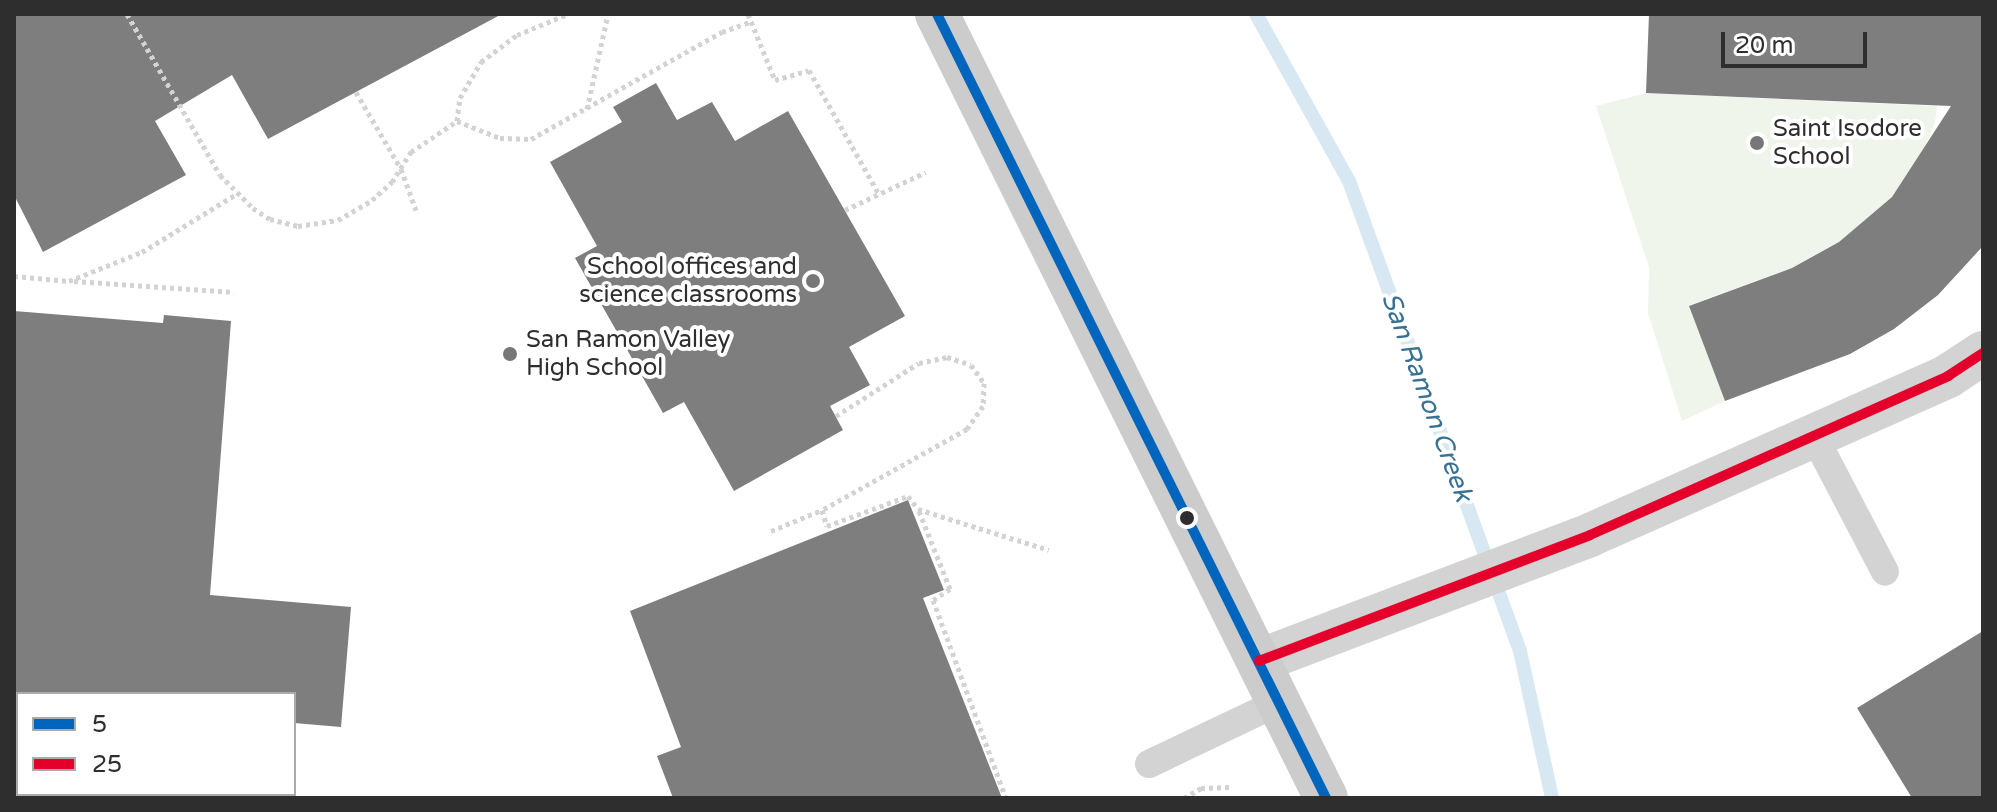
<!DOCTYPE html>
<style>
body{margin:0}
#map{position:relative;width:1997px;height:812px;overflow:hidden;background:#fff;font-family:"Varela Round",sans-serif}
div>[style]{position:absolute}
.green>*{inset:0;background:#f0f5eb}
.stream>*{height:14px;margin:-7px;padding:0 7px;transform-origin:7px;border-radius:7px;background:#d8e8f2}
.building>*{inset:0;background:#7e7e7e}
.path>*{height:5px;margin-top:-2.5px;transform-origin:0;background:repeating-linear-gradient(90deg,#d3d3d3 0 4px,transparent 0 8px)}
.service>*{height:28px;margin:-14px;padding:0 14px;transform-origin:14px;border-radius:14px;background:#d3d3d3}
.tertiary>*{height:44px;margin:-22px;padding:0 22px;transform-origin:22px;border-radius:22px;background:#d3d3d3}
.secondary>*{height:44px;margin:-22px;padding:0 22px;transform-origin:22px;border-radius:22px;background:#ccc}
.bus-1>*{height:10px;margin:-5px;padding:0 5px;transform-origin:5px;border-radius:5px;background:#0065bd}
.bus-2>*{height:10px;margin:-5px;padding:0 5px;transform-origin:5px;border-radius:5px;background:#e4002b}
.dots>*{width:22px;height:22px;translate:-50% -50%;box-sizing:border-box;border:4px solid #fff;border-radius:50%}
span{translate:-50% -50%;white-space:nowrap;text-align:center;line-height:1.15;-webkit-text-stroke:8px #fff;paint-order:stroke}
.poi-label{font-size:24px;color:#2e2e2e}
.left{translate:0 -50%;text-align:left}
.right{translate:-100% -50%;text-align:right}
.water-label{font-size:26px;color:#397193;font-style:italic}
.frame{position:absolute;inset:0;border:16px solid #2e2e2e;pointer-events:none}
.legend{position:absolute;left:16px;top:692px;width:280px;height:104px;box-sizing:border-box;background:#fff;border:2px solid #ababab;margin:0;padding:10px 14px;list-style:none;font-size:24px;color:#2e2e2e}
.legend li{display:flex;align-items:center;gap:16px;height:40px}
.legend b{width:40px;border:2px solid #ababab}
.scale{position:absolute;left:1721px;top:32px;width:146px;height:36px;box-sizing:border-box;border:4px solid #2e2e2e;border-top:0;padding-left:10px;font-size:24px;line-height:28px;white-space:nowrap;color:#2e2e2e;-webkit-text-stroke:6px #fff;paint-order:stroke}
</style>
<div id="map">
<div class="green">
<div style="clip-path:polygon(1646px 93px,1937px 106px,1935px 123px,1924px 148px,1892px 197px,1839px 242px,1792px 268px,1690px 305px,1725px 401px,1682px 421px,1648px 313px,1649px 267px,1596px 106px)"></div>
</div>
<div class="stream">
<div style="left:1256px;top:14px;width:191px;rotate:60.9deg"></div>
<div style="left:1349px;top:181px;width:500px;rotate:70.01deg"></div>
<div style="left:1520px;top:651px;width:150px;rotate:77.7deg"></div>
</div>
<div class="building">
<div style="clip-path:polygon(14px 14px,502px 14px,268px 139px,232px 75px,155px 121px,186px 175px,43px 252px,14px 195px)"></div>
<div style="clip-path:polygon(1649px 14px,1983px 14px,1983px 246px,1938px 295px,1894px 329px,1850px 354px,1725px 401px,1689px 306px,1792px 268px,1839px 242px,1892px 197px,1951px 106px,1646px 93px)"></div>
<div style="clip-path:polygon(656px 83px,677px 120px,712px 102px,735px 141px,788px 111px,905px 316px,849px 347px,870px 385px,830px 406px,843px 430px,734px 491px,684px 402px,663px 413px,575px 258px,597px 246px,550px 162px,622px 122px,613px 107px)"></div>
<div style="clip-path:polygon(14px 311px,163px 323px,164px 315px,231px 321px,210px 595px,351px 607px,341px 727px,294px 723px,294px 694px,14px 694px)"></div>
<div style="clip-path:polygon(908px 500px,944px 590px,923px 598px,1002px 798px,673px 798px,657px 756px,681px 747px,630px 611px)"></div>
<div style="clip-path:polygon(1983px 631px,1983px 798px,1912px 798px,1857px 708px)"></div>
</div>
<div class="path">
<div style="left:127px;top:14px;width:186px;rotate:60deg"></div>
<div style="left:220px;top:175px;width:47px;rotate:45deg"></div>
<div style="left:253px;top:208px;width:20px;rotate:33deg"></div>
<div style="left:270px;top:219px;width:29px;rotate:14deg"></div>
<div style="left:298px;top:226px;width:40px;rotate:-8.5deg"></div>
<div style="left:338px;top:220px;width:39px;rotate:-30deg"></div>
<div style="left:372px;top:200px;width:27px;rotate:-42deg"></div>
<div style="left:392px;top:182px;width:36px;rotate:-58deg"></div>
<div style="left:411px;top:152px;width:55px;rotate:-34deg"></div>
<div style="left:457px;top:121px;width:23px;rotate:-83deg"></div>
<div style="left:460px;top:98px;width:42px;rotate:-59.7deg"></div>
<div style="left:481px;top:62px;width:45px;rotate:-36.9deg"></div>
<div style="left:517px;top:35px;width:55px;rotate:-22.4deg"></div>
<div style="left:748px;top:14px;width:71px;rotate:67.8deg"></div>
<div style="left:775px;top:80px;width:35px;rotate:-16deg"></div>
<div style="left:809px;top:70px;width:142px;rotate:60.6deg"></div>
<div style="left:356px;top:92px;width:89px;rotate:59.7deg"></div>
<div style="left:401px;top:169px;width:44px;rotate:69.9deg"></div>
<div style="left:587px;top:109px;width:97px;rotate:-77.5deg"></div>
<div style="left:457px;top:121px;width:46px;rotate:21.6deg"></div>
<div style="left:500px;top:138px;width:31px;rotate:2deg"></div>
<div style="left:531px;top:139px;width:219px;rotate:-29.3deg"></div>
<div style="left:722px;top:32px;width:29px;rotate:-20deg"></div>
<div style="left:845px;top:210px;width:89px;rotate:-25.1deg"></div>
<div style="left:14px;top:276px;width:55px;rotate:5.2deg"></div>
<div style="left:69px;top:281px;width:79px;rotate:-21.7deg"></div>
<div style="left:142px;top:252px;width:113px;rotate:-31.6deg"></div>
<div style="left:74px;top:281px;width:160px;rotate:3.9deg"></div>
<div style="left:836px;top:416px;width:98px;rotate:-32.6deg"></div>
<div style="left:919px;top:363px;width:29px;rotate:-12deg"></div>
<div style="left:947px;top:357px;width:25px;rotate:18deg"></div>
<div style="left:971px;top:365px;width:22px;rotate:54deg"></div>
<div style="left:984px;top:383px;width:23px;rotate:92deg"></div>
<div style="left:983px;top:406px;width:28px;rotate:125deg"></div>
<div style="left:967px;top:429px;width:166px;rotate:150.8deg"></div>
<div style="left:822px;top:510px;width:17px;rotate:73deg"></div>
<div style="left:827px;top:526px;width:86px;rotate:-20.3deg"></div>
<div style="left:908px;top:496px;width:16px;rotate:52deg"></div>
<div style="left:918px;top:509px;width:137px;rotate:17.4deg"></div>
<div style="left:919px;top:511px;width:84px;rotate:68.3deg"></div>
<div style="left:950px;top:589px;width:20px;rotate:147deg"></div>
<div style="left:933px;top:600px;width:211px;rotate:69.8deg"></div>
<div style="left:771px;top:531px;width:55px;rotate:-22.4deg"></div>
<div style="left:1184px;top:798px;width:20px;rotate:-30deg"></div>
<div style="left:1201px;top:788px;width:31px;rotate:-2deg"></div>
</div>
<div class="service">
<div style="left:1814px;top:436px;width:153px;rotate:62.4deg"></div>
<div style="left:1149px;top:764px;width:144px;rotate:-25.5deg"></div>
</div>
<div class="tertiary">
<div style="left:1259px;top:661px;width:354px;rotate:-20.8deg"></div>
<div style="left:1590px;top:535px;width:392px;rotate:-23.9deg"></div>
<div style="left:1948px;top:376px;width:42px;rotate:-33.3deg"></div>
</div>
<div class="secondary">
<div style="left:937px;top:14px;width:875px;rotate:63.61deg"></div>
</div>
<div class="bus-1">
<div style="left:937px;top:14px;width:875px;rotate:63.61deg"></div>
</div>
<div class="bus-2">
<div style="left:1259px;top:661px;width:354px;rotate:-20.8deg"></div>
<div style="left:1590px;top:535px;width:392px;rotate:-23.9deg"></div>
<div style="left:1948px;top:376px;width:42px;rotate:-33.3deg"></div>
</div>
<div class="dots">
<div style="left:1757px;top:143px;background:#777"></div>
<div style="left:813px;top:281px;background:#777"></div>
<div style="left:510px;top:354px;background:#777"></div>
<div style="left:1187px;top:518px;background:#2e2e2e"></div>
</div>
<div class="poi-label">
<span class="left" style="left:1773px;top:143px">Saint Isodore<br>School</span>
<span class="right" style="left:797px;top:281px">School offices and<br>science classrooms</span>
<span class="left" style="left:526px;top:354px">San Ramon Valley<br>High School</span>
</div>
<div class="water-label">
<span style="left:1427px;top:397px;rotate:70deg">San Ramon Creek</span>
</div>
<div class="frame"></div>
<ul class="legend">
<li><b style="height:10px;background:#0065bd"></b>5</li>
<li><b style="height:10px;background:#e4002b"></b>25</li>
</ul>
<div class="scale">20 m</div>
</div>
